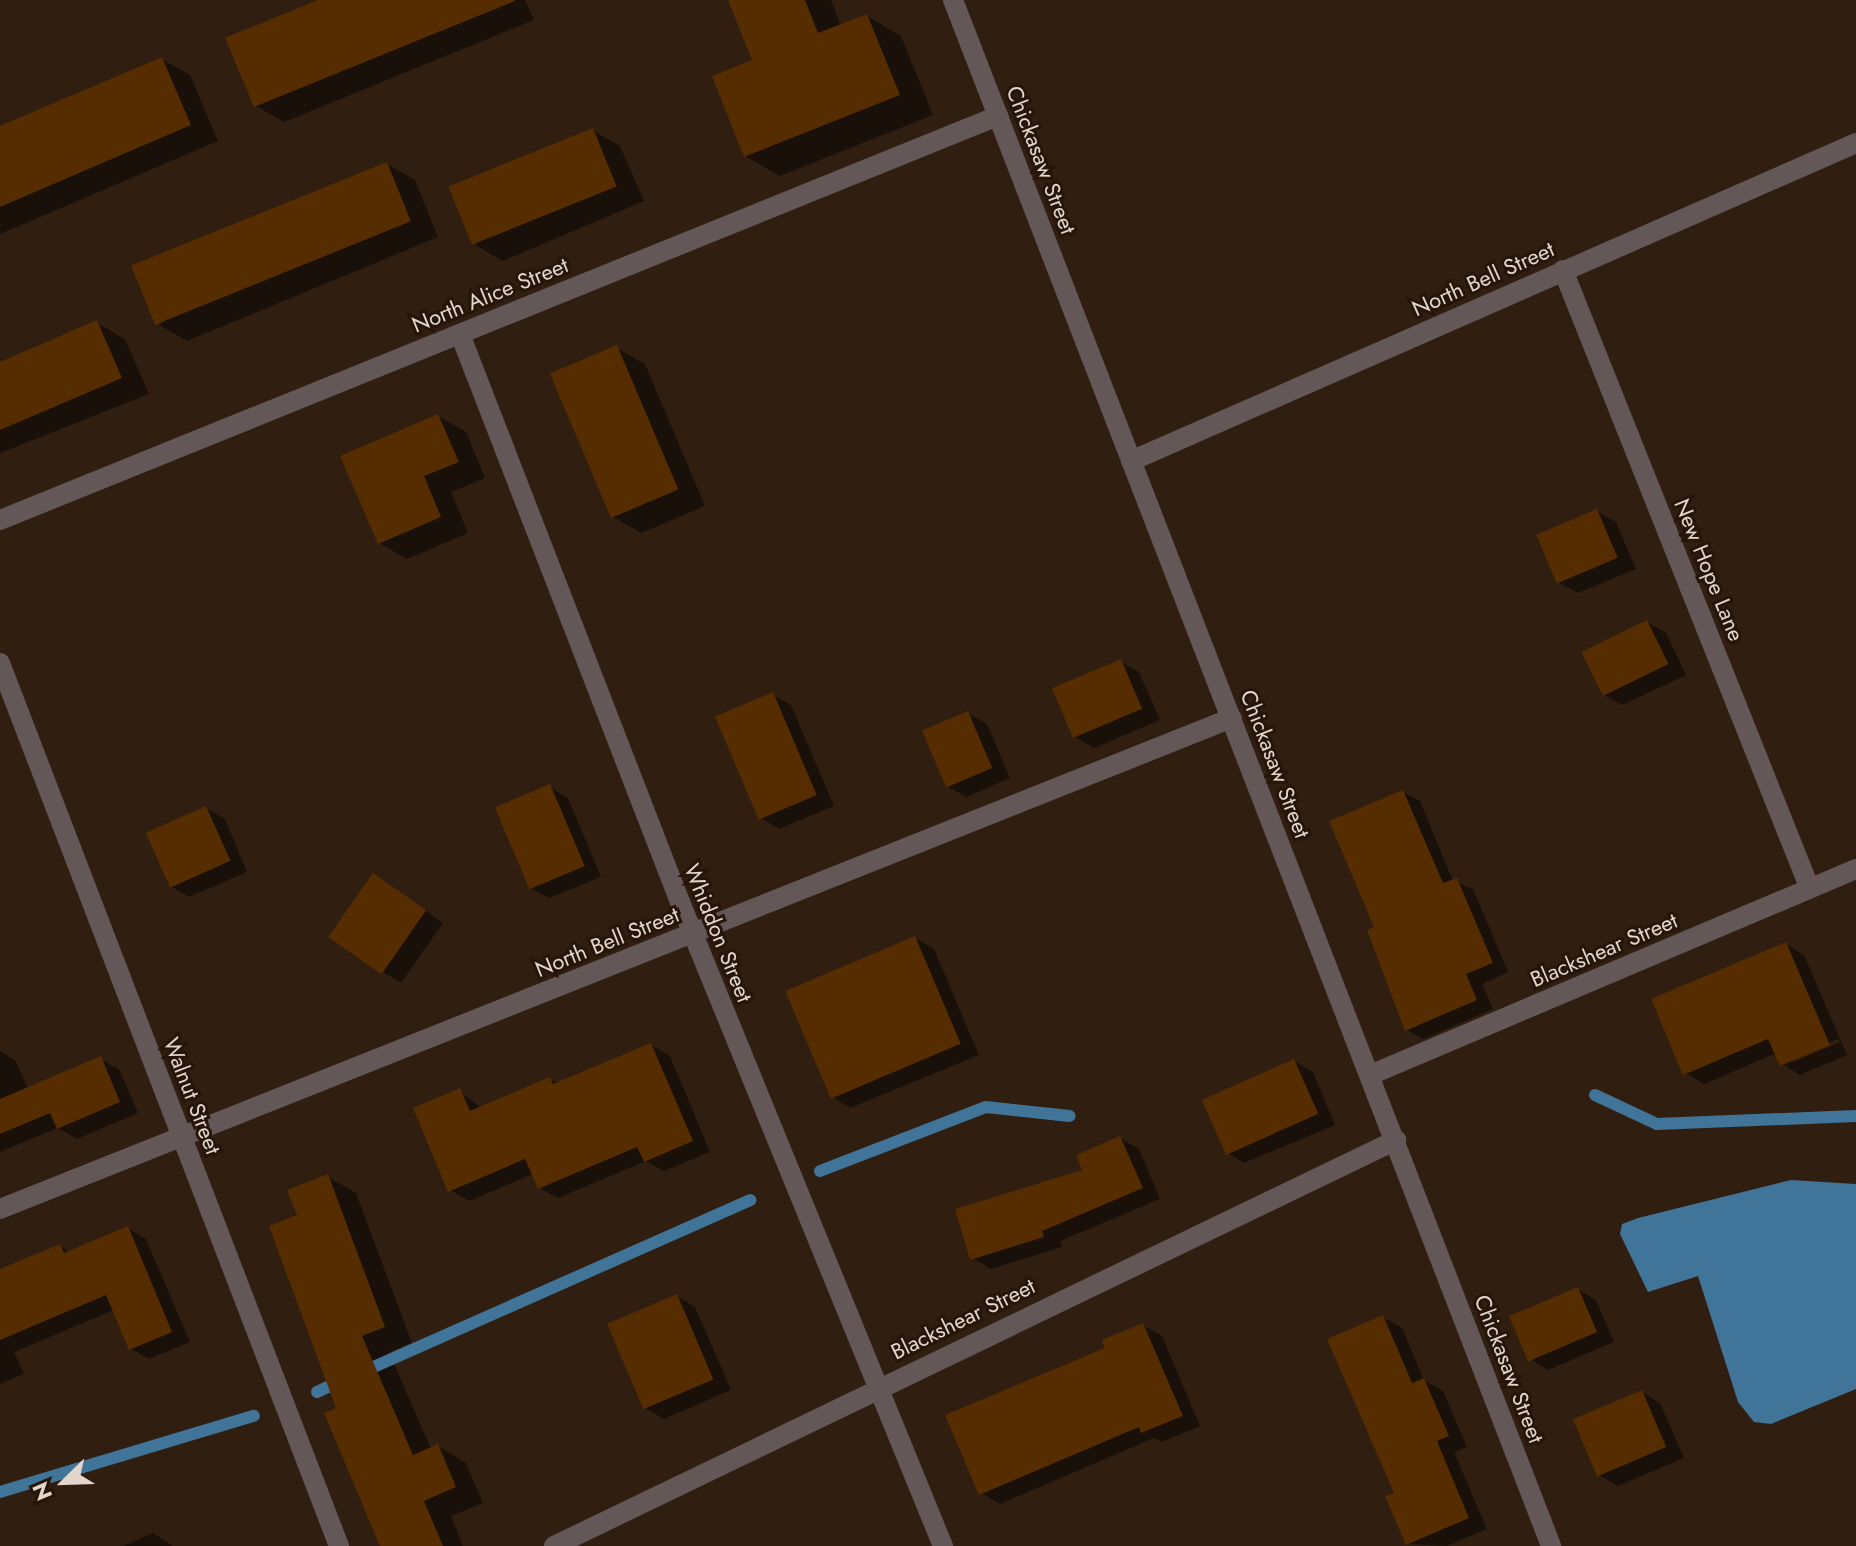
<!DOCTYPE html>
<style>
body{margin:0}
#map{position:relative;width:1856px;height:1546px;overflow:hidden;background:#301f11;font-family:Jost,sans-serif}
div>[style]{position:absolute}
.water>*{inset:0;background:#407499}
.shadow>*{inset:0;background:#0007}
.stream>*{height:12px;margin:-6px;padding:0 6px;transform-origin:6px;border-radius:6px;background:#407499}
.building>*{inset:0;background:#562c01;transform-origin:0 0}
.minor>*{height:20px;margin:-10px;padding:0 10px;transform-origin:10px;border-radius:10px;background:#635757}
.tertiary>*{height:20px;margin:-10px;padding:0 10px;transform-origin:10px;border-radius:10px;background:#635757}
span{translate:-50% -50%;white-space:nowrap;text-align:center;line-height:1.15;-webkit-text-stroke:6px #261508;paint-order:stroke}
.street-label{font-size:22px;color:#e2d6cd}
.north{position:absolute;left:24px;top:1442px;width:80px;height:80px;-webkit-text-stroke:6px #261508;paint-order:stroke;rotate:247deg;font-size:22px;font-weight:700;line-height:32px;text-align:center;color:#e2d6cd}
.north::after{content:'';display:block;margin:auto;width:28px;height:36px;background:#e2d6cd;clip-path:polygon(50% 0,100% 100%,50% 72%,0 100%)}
</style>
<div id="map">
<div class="water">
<div style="clip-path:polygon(1791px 1180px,1856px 1184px,1856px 1389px,1771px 1424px,1754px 1422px,1738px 1402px,1698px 1276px,1648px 1292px,1620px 1234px,1622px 1224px,1638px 1218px)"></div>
</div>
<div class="shadow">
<div style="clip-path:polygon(324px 0,525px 0,534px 20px,284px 122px,256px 106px)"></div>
<div style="clip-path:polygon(731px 0,831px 0,841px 26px,867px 16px,901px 36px,933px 115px,780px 176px,745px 156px,754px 61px)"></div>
<div style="clip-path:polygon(162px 59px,190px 75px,218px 141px,0 234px,0 129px)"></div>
<div style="clip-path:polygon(592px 130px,620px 146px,644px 201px,503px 261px,475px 245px)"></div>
<div style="clip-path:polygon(387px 164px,415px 180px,438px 237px,187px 341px,159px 325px)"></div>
<div style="clip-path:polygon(97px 323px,125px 339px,149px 394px,0 453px,0 364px)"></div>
<div style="clip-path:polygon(617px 348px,645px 364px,705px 506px,641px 533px,613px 517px)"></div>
<div style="clip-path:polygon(438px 416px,466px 432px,485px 478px,451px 492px,468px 533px,407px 559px,379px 543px)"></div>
<div style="clip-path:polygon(1597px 511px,1616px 522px,1636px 569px,1578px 593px,1559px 583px)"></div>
<div style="clip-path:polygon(1647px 622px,1666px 633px,1686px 675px,1622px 705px,1603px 694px)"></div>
<div style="clip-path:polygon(1120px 661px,1139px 672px,1160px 720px,1094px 748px,1075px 737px)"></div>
<div style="clip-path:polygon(773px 695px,791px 705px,834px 806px,779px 829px,761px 818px)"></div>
<div style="clip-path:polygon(968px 713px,987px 724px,1010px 778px,966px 797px,947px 786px)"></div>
<div style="clip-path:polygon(550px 787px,568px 798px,601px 877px,549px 898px,530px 888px)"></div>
<div style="clip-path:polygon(1403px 792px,1420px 801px,1453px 881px,1473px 889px,1508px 972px,1482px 984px,1493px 1009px,1423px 1039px,1407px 1030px,1376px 928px)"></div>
<div style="clip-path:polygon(206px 808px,225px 819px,247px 872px,189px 897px,170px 886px)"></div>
<div style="clip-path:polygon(392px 887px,443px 923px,401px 983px,383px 972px)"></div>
<div style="clip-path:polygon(915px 938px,934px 949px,979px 1055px,850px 1108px,832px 1097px)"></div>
<div style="clip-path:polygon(evenodd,1786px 944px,1804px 955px,1847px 1055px,1800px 1075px,1782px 1064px,1777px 1053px,1704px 1084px,1685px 1073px,1786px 944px,1838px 1039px,1840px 1042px,1791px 1063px,1791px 1059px,1838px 1039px)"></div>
<div style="clip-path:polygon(651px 1045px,670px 1056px,710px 1152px,664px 1171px,646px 1161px,558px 1198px,539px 1188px,533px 1174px,469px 1201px,450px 1190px,460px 1091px,481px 1108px,549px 1079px,559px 1084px)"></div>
<div style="clip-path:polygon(0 1051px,16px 1061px,28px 1089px,100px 1059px,119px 1069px,138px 1113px,77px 1139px,58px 1128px,0 1152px)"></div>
<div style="clip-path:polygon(1294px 1061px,1313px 1072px,1335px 1125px,1244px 1163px,1226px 1152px)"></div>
<div style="clip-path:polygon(1120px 1138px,1139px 1149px,1160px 1199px,1060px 1241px,1062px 1247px,991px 1269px,972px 1258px)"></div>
<div style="clip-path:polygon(328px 1177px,356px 1193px,412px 1343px,389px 1352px,431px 1449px,438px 1446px,466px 1463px,483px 1503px,451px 1516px,463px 1546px,382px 1546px,339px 1409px,299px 1217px)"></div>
<div style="clip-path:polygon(128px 1228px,146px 1239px,190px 1342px,149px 1359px,131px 1349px,114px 1310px,14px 1352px,24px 1374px,0 1384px,0 1279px,60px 1246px,71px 1253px)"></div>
<div style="clip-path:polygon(1577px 1289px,1596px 1300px,1614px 1342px,1548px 1370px,1530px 1359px)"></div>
<div style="clip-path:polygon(677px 1296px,695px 1307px,731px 1390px,664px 1419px,645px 1408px)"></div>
<div style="clip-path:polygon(1383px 1317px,1402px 1328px,1424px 1380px,1443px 1391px,1467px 1447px,1454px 1452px,1487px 1529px,1447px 1546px,1408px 1544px,1396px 1494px)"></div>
<div style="clip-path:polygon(1143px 1325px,1162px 1336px,1200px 1426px,1162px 1442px,1154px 1438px,1000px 1504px,981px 1493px,1108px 1349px)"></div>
<div style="clip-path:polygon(1642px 1392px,1660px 1403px,1684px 1458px,1618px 1486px,1599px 1475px)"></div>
<div style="clip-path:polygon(153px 1533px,173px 1546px,123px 1546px)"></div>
</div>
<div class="stream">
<div style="left:1595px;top:1095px;width:68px;rotate:25.1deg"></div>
<div style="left:1657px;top:1124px;width:199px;rotate:-2.3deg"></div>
<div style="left:820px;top:1171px;width:178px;rotate:-21.1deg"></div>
<div style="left:986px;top:1107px;width:84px;rotate:6.1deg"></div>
<div style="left:360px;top:1373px;width:427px;rotate:-23.9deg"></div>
<div style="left:317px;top:1392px;width:29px;rotate:-25deg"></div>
<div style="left:0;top:1492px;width:265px;rotate:-16.7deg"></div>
</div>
<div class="building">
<div style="clip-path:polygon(318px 0,514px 0,515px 1px,254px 107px,225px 38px)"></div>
<div style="clip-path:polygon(728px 0,805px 0,818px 33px,867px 14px,900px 95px,744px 157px,712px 76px,752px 60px)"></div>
<div style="clip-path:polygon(162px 57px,191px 125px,0 207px,0 126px)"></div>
<div style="left:593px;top:128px;width:63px;height:156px;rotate:68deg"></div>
<div style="left:387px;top:162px;width:64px;height:276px;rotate:68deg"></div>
<div style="clip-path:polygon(97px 320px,122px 378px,0 430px,0 362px)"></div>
<div style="left:617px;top:345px;width:157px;height:73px;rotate:67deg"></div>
<div style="clip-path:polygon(438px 414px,459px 462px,424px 476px,441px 517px,378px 544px,340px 456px)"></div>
<div style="left:1597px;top:509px;width:53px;height:66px;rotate:67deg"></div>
<div style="left:1647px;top:620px;width:49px;height:73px;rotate:64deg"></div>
<div style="left:1121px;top:659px;width:54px;height:75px;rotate:67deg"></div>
<div style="left:773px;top:692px;width:112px;height:63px;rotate:67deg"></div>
<div style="left:968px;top:711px;width:62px;height:50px;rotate:67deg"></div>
<div style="left:550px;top:784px;width:89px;height:60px;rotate:67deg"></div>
<div style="clip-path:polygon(1403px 790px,1443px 883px,1457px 878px,1493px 963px,1466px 974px,1477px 1000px,1405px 1031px,1367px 930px,1374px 927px,1329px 821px)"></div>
<div style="left:206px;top:806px;width:60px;height:66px;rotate:66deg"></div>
<div style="left:373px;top:873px;width:65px;height:78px;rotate:35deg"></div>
<div style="left:915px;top:936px;width:117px;height:141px;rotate:67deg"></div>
<div style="clip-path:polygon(1786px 942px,1830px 1045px,1780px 1066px,1768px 1039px,1683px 1075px,1651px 999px)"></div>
<div style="clip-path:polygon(651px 1043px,693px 1141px,644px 1162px,637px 1147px,538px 1189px,525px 1159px,448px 1192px,413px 1108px,460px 1088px,470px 1111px,550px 1077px,553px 1084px)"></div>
<div style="clip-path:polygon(101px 1056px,120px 1102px,57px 1129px,50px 1113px,0 1134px,0 1099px)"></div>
<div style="left:1294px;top:1059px;width:60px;height:101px;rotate:66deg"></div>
<div style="clip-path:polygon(1120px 1136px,1143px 1188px,1042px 1231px,1044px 1237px,970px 1260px,955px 1209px,1082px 1170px,1076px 1155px)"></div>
<div style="clip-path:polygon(328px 1174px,385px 1327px,362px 1336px,413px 1455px,438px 1444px,456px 1487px,424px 1501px,443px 1546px,380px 1546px,324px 1413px,336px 1408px,269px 1226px,297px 1215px,287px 1190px)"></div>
<div style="clip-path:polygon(128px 1226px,172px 1332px,129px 1350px,106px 1295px,0 1340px,0 1269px,60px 1244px,64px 1253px)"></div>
<div style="left:1578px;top:1287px;width:49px;height:75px;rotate:67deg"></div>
<div style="left:677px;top:1294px;width:93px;height:76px;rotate:67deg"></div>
<div style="clip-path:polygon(1383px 1315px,1412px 1383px,1424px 1378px,1449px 1436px,1437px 1441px,1469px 1518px,1406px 1545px,1385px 1496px,1394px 1493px,1327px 1339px)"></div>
<div style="clip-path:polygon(1143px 1323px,1183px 1416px,1141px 1433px,1139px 1427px,979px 1495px,945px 1415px,1105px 1348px,1102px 1340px)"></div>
<div style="left:1642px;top:1390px;width:62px;height:75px;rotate:67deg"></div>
</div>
<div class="minor">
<div style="left:1563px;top:270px;width:666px;rotate:68.25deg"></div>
<div style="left:460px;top:334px;width:609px;rotate:68.83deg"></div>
<div style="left:680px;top:902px;width:696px;rotate:67.79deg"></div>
<div style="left:1131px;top:461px;width:792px;rotate:-23.68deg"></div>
<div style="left:0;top:520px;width:1077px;rotate:-22.04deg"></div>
<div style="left:0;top:663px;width:946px;rotate:69deg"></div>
<div style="left:1370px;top:1075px;width:528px;rotate:-22.97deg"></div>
<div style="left:0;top:1209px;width:1326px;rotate:-21.73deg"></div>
<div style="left:554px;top:1546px;width:935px;rotate:-25.74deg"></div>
</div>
<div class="tertiary">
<div style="left:953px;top:0;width:1658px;rotate:68.85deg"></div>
</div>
<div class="street-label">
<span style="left:1041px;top:160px;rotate:69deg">Chickasaw Street</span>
<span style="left:1483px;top:279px;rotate:-24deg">North Bell Street</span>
<span style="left:490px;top:295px;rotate:-22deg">North Alice Street</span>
<span style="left:1709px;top:570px;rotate:68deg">New Hope Lane</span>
<span style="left:1275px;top:764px;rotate:69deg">Chickasaw Street</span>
<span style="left:718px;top:933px;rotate:68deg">Whiddon Street</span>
<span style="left:607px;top:942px;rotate:-22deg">North Bell Street</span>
<span style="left:1604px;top:950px;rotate:-23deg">Blackshear Street</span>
<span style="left:192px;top:1096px;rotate:69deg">Walnut Street</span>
<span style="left:963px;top:1319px;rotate:-26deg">Blackshear Street</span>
<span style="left:1509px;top:1369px;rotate:69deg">Chickasaw Street</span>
</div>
<div class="north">N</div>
</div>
